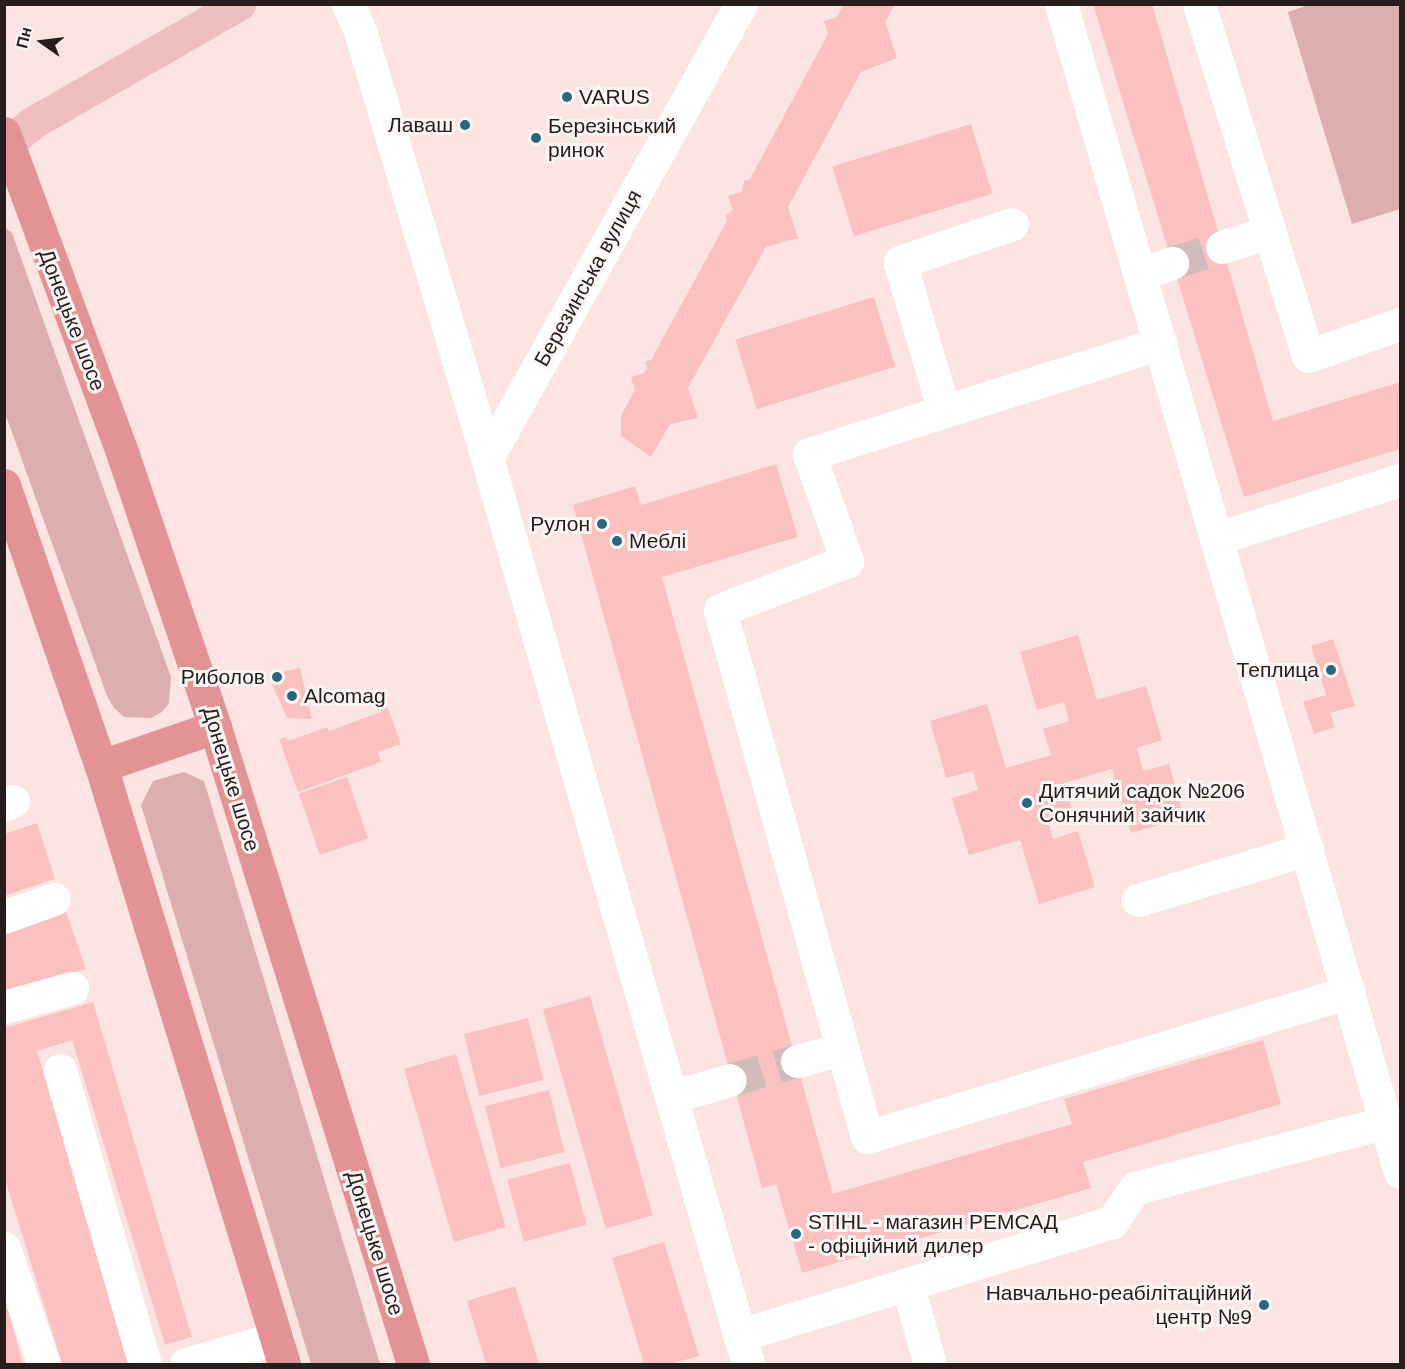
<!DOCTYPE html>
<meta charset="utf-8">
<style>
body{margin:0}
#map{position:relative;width:1405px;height:1369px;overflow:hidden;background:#fce4e3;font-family:Helvetica,sans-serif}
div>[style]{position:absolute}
.green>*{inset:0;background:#dcafae}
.building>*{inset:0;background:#fbc1c1;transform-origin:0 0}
.minor-tunnel>*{height:33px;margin-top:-16.5px;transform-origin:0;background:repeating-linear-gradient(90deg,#d1bcbb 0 33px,transparent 0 49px)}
.minor>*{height:33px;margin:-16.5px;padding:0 16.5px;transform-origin:16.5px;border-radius:16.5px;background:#fff}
.major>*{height:33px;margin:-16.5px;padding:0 16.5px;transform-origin:16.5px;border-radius:16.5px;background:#efbebf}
.highway>*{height:33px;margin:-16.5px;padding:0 16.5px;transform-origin:16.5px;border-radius:16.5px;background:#e49394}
.dots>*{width:16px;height:16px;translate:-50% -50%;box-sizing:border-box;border:3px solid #fcf6f6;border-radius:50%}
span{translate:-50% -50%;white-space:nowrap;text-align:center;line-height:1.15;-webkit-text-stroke:6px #fcf6f6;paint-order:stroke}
.poi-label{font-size:21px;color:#271d1c}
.left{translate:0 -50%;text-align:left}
.right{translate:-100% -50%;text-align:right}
.street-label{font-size:21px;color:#271d1c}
.frame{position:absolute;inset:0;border:6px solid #271d1c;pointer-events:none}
.north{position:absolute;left:12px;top:12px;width:60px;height:60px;-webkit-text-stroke:4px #fcf6f6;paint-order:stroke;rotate:284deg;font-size:16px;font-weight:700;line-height:24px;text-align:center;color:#271d1c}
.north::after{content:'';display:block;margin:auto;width:21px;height:27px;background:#271d1c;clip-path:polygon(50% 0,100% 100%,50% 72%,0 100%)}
</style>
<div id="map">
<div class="green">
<div style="clip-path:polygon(1312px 4px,1400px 5px,1400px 209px,1352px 224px,1288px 12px)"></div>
<div style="clip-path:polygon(5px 227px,12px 233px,171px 677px,169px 703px,162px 712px,151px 718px,124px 717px,114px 708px,107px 696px,5px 413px)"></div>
<div style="clip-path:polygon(184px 772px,204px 781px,380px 1364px,311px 1364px,141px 805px,153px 781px)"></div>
</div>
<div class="building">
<div style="clip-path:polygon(844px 4px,895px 4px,885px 22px,897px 58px,861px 72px,788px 207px,798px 238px,766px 247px,688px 388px,698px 418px,670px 424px,651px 457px,621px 436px,621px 416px,635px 390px,631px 377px,644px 373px,647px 368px,645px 362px,651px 360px,727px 221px,726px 215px,733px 210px,728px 196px,742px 192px,744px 181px,750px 179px,828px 34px,824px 21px,837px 17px)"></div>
<div style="clip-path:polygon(1093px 4px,1152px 4px,1273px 421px,1400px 382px,1400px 449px,1244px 497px)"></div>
<div style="left:971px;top:124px;width:73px;height:145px;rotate:73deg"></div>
<div style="left:874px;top:297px;width:73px;height:145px;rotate:73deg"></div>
<div style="clip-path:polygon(776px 464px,798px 537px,662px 577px,833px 1194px,1072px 1124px,1064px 1099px,1263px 1040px,1281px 1104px,1083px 1162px,1091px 1188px,802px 1273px,776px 1184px,762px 1188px,573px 505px,635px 486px,641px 505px)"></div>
<div style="clip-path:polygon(1078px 635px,1097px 700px,1146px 686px,1162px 740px,1137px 748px,1143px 771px,1169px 764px,1184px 817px,1131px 833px,1112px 769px,1064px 783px,1072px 809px,1047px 817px,1053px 839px,1078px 831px,1095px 887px,1039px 904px,1020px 840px,969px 855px,952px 798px,978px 790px,973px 771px,946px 778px,930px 721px,987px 704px,1006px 768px,1051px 755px,1043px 729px,1069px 721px,1064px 702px,1037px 710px,1020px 652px)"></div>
<div style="clip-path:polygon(1333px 639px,1355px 706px,1330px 713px,1335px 727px,1314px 734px,1303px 702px,1326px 695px,1311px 646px)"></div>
<div style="clip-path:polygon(300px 668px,312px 719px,287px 718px,268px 675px)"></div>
<div style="clip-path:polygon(387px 706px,401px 744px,378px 752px,381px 762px,298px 792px,279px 739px,286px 737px,288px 741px,327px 727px,329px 731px,381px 712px,379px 709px)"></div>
<div style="left:347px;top:777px;width:65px;height:51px;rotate:71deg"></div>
<div style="clip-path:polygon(37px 823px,55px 879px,4px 896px,4px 834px)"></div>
<div style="clip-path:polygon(66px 912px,86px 969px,4px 993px,4px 931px)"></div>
<div style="left:590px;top:996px;width:228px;height:49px;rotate:74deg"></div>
<div style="clip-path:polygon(93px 1002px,192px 1337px,165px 1345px,72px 1040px,37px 1051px,128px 1364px,62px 1364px,4px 1176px,4px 1028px)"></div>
<div style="left:528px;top:1018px;width:64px;height:66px;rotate:76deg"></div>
<div style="left:456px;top:1054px;width:180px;height:54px;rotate:74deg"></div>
<div style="left:549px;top:1090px;width:64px;height:66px;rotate:76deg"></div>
<div style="left:570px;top:1163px;width:64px;height:65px;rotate:75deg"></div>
<div style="clip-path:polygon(664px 1242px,699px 1356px,670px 1364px,644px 1364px,612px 1258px)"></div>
<div style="clip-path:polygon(515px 1286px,539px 1364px,486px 1364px,467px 1301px)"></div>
<div style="clip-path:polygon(4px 1300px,5px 1300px,23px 1364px,4px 1364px)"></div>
</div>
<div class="minor-tunnel">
<div style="left:1172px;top:263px;width:52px;rotate:-17.7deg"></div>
<div style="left:730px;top:1080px;width:70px;rotate:-15.8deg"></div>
</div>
<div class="minor">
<div style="left:348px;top:4px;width:30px;rotate:66deg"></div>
<div style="left:360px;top:31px;width:445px;rotate:73.4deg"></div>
<div style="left:487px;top:458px;width:943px;rotate:73.93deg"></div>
<div style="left:1061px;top:4px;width:1216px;rotate:73.82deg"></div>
<div style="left:1199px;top:4px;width:368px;rotate:72.8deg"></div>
<div style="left:1308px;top:356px;width:97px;rotate:-19.2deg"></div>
<div style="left:1222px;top:247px;width:49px;rotate:-17.7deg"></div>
<div style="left:1140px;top:274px;width:34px;rotate:-19deg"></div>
<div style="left:1161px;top:343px;width:369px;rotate:162.5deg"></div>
<div style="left:809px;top:454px;width:114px;rotate:70.4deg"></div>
<div style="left:847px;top:561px;width:136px;rotate:158.9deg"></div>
<div style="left:720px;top:610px;width:547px;rotate:74.41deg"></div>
<div style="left:867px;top:1137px;width:503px;rotate:-16.74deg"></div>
<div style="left:944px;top:411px;width:155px;rotate:-106.5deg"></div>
<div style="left:900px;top:262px;width:118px;rotate:-18.7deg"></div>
<div style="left:487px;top:458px;width:520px;rotate:-60.77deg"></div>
<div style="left:1218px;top:538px;width:191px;rotate:-17.7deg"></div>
<div style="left:4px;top:805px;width:10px;rotate:-24deg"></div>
<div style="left:1138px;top:900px;width:177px;rotate:-16.7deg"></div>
<div style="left:4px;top:917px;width:53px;rotate:-19.8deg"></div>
<div style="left:4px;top:1007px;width:71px;rotate:-15.6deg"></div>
<div style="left:797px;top:1061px;width:47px;rotate:-14.9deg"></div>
<div style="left:60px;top:1070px;width:306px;rotate:73.9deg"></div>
<div style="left:671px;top:1097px;width:61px;rotate:-16.1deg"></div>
<div style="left:4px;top:1248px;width:123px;rotate:71deg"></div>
<div style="left:907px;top:1284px;width:83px;rotate:74deg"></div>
<div style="left:740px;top:1335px;width:389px;rotate:-16.9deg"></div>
<div style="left:1112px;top:1222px;width:41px;rotate:-55.9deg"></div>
<div style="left:1135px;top:1188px;width:260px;rotate:-14.7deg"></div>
<div style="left:186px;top:1364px;width:95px;rotate:-15.9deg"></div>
</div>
<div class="major">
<div style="left:4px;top:146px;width:36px;rotate:-39deg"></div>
<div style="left:32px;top:123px;width:239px;rotate:-29.9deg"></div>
</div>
<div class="highway">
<div style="left:4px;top:133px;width:343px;rotate:69.7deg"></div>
<div style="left:123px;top:455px;width:287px;rotate:71.3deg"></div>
<div style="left:215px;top:727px;width:667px;rotate:72.73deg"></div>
<div style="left:4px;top:485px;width:297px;rotate:71deg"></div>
<div style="left:101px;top:766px;width:625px;rotate:72.98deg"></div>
<div style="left:101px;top:766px;width:120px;rotate:-18.9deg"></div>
</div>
<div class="dots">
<div style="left:567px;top:97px;background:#2b657e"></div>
<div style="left:465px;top:125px;background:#2b657e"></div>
<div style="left:536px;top:138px;background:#2b657e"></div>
<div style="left:602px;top:524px;background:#2b657e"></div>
<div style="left:617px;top:541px;background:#2b657e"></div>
<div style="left:1331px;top:670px;background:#2b657e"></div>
<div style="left:277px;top:677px;background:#2b657e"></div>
<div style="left:292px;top:696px;background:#2b657e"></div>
<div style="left:1027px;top:803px;background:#2b657e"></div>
<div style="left:796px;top:1234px;background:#2b657e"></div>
<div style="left:1264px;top:1305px;background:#2b657e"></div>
</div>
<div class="poi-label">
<span class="left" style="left:579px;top:97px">VARUS</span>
<span class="right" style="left:453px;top:125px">Лаваш</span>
<span class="left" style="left:548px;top:138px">Березінський<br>ринок</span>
<span class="right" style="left:590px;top:524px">Рулон</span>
<span class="left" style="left:629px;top:541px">Меблі</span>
<span class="right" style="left:1319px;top:670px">Теплица</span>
<span class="right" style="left:265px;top:677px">Риболов</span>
<span class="left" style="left:304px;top:696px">Alcomag</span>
<span class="left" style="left:1039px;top:803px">Дитячий садок №206<br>Сонячний зайчик</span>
<span class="left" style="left:808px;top:1234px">STIHL - магазин РЕМСАД<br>- офіційний дилер</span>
<span class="right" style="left:1252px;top:1305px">Навчально-реабілітаційний<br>центр №9</span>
</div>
<div class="street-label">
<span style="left:588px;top:278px;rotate:-61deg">Березинська вулиця</span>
<span style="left:72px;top:320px;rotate:69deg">Донецьке шосе</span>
<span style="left:231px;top:779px;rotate:73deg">Донецьке шосе</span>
<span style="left:375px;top:1243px;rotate:73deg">Донецьке шосе</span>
</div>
<div class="frame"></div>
<div class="north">Пн</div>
</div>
